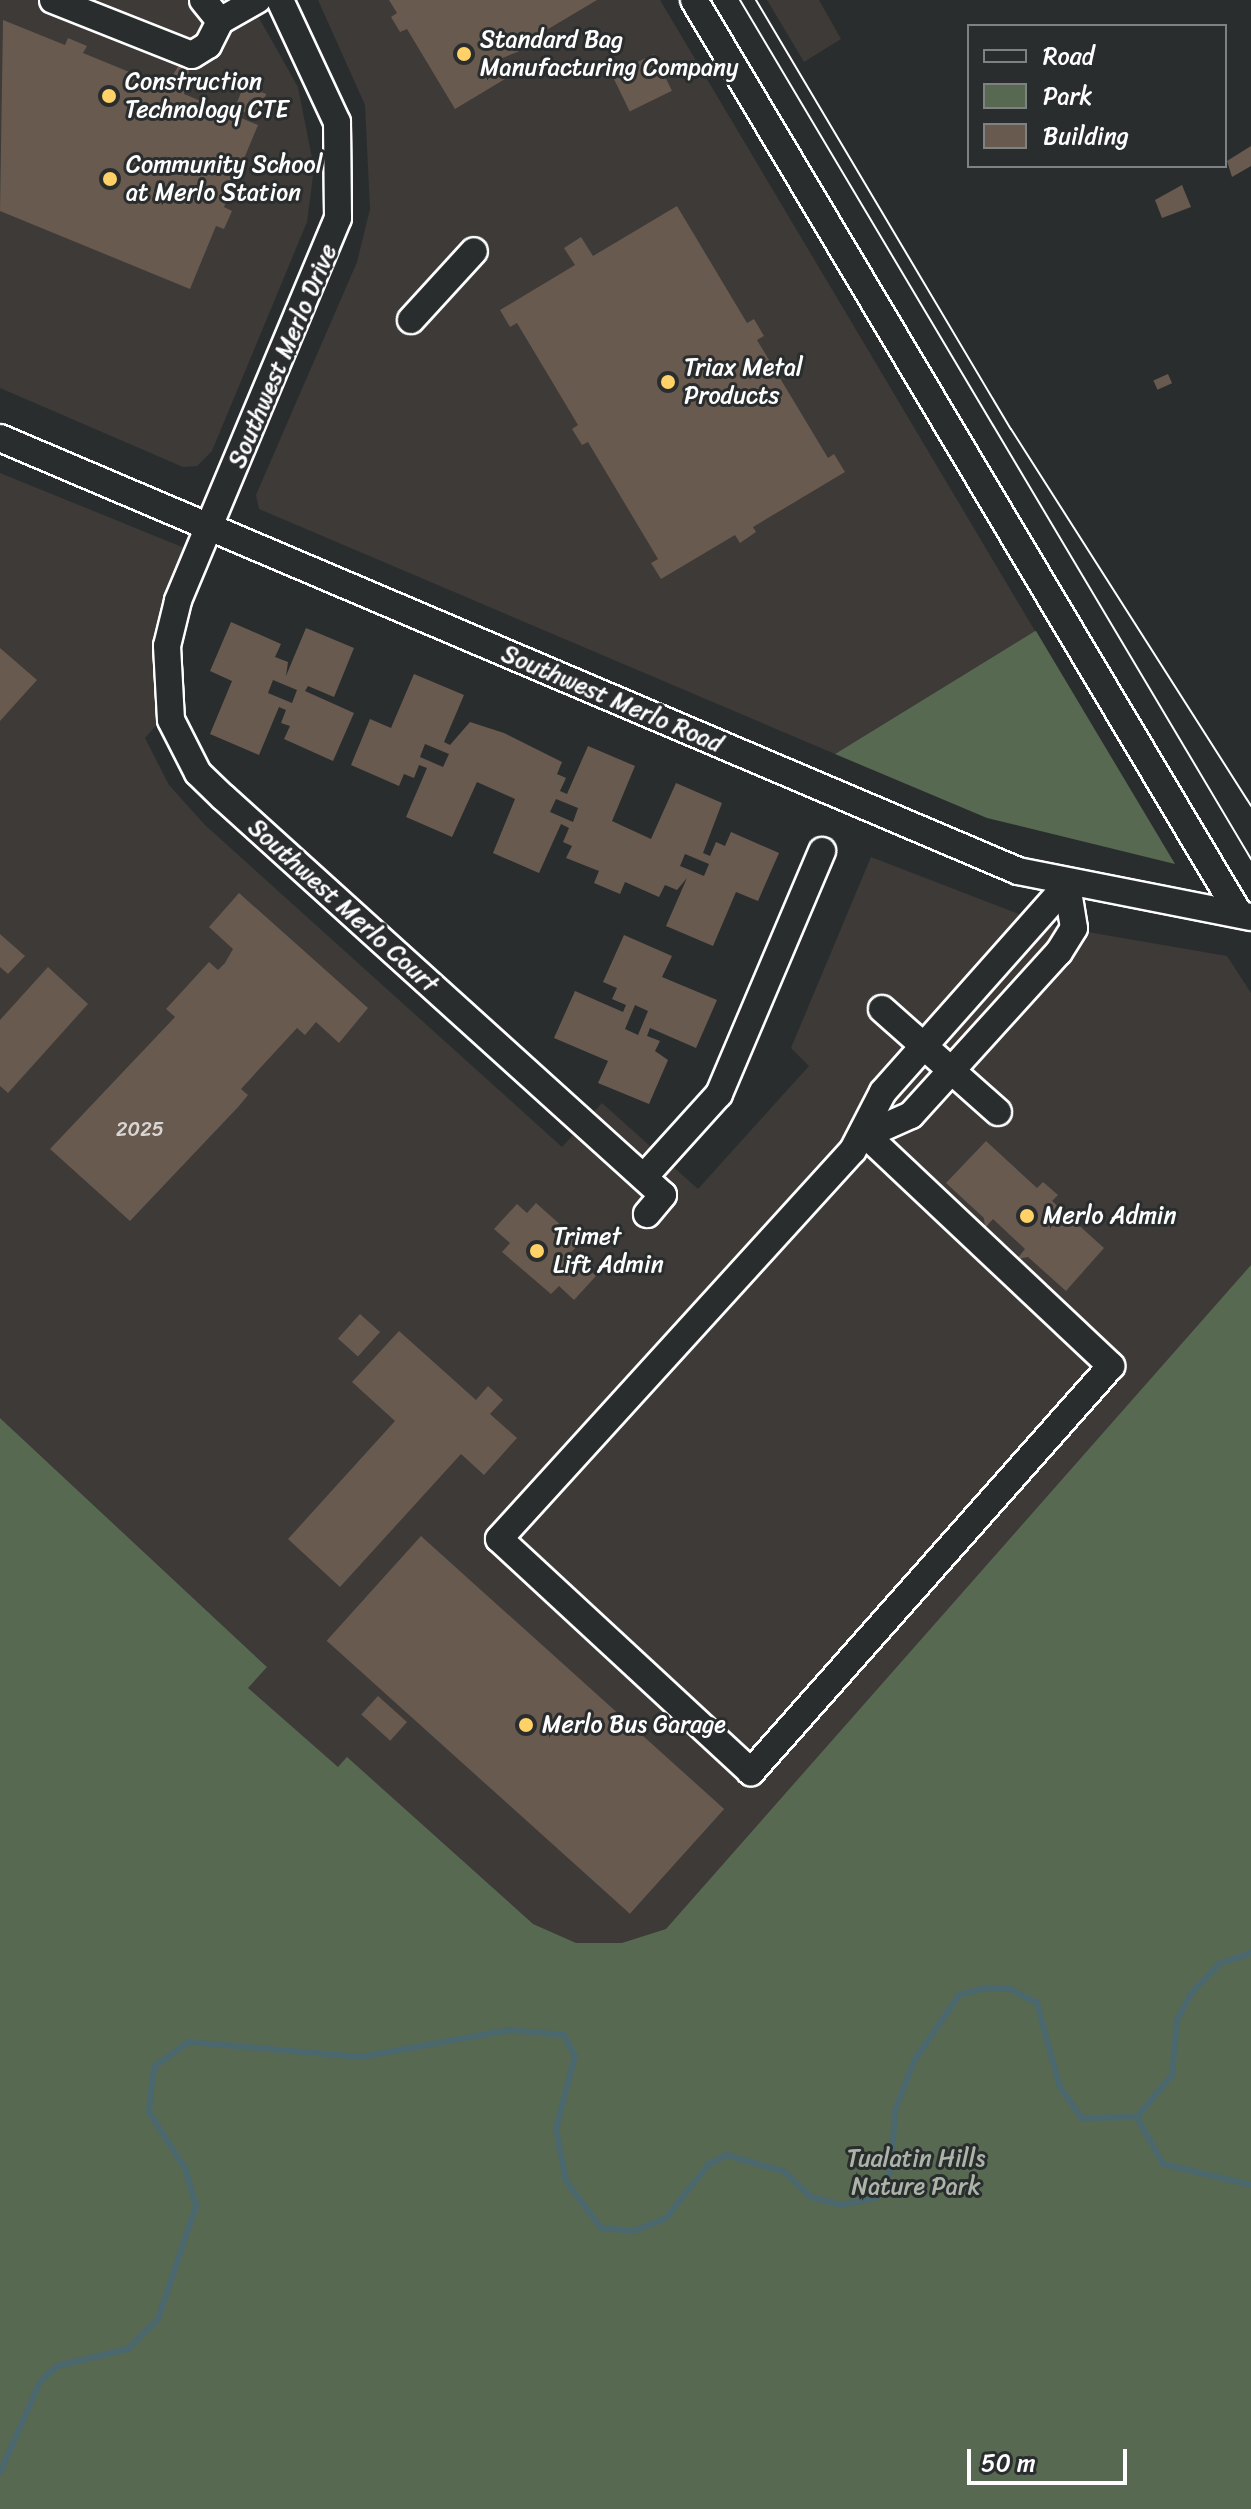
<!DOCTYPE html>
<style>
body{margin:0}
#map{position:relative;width:1251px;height:2509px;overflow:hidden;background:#2a2d2e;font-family:Sriracha,sans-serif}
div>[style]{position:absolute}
.built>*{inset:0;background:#3d3a38}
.green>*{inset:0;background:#586952}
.stream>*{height:6px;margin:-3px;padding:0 3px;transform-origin:3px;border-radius:3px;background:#4b686f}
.building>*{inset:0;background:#685a4f;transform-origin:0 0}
.roads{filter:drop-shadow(2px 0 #fff) drop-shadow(-2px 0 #fff) drop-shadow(0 2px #fff) drop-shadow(0 -2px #fff)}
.minor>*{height:26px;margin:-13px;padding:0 13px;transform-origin:13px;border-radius:13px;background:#2a2d2e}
.tram>*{height:2px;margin:-1px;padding:0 1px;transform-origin:1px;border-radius:1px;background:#fff}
.dots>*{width:22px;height:22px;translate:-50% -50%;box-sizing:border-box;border:4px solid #2a2d2e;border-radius:50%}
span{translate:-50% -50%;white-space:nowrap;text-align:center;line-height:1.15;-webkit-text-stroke:6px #2a2d2e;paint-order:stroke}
.number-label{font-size:20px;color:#d9d6d3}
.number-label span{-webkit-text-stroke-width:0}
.poi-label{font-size:24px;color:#fff}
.left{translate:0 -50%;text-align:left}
.street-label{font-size:24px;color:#fff}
.park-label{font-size:24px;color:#acb4a8}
.legend{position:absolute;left:967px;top:24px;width:260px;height:144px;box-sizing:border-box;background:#2a2d2e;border:2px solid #7f8182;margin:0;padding:10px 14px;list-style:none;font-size:24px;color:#fff}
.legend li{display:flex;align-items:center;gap:16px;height:40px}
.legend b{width:40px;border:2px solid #7f8182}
.scale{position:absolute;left:967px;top:2449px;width:160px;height:36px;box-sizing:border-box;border:4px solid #fff;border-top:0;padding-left:10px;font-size:24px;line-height:28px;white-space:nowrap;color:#fff;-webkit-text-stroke:6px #2a2d2e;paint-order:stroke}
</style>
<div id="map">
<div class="built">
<div style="clip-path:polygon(0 0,249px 0,298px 87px,314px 168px,307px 222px,212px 451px,197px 466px,183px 467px,0 388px)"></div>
<div style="clip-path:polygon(318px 0,660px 0,1035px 631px,835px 754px,259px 509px,256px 495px,357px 262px,370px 209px,365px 105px)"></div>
<div style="clip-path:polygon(767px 0,819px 0,841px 39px,804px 62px)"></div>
<div style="clip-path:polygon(0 473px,187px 549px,156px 640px,162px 719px,145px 738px,169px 785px,205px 825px,562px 1147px,602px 1103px,698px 1189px,809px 1066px,791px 1048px,871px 857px,1047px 925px,1227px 956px,1251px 993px,1251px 1305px,585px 2042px,227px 1710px,266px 1666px,0 1418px)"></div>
</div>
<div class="green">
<div style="clip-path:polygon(1035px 631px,1036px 631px,1175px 864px,987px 818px,835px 754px)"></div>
<div style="clip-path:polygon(1251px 1265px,1251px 2509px,0 2509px,0 1418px,267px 1667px,248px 1688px,338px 1767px,347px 1757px,533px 1924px,576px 1943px,622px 1943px,666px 1929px)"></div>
</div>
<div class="stream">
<div style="left:1137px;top:2117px;width:54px;rotate:61deg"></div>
<div style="left:1163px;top:2164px;width:90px;rotate:13.4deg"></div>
<div style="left:0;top:2473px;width:99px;rotate:-66.3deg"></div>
<div style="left:40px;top:2382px;width:23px;rotate:-43deg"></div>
<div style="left:57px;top:2366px;width:73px;rotate:-13.5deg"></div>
<div style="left:128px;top:2349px;width:42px;rotate:-45deg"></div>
<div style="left:158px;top:2319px;width:119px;rotate:-71.4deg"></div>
<div style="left:196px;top:2206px;width:37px;rotate:-106deg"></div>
<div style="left:186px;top:2170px;width:69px;rotate:-122.5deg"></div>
<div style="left:149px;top:2112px;width:30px;rotate:-84deg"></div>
<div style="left:152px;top:2082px;width:16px;rotate:-79deg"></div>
<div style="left:155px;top:2066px;width:42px;rotate:-35.2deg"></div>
<div style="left:189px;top:2042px;width:173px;rotate:5deg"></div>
<div style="left:361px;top:2057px;width:150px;rotate:-10.3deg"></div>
<div style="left:509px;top:2030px;width:55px;rotate:5.2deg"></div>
<div style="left:564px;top:2035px;width:24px;rotate:62deg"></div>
<div style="left:575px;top:2056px;width:75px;rotate:104.6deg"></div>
<div style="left:556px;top:2129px;width:53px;rotate:79.1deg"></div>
<div style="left:566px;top:2181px;width:59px;rotate:53.3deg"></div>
<div style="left:601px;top:2228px;width:33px;rotate:5deg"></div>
<div style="left:634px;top:2231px;width:35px;rotate:-22deg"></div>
<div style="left:666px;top:2218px;width:69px;rotate:-51.5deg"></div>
<div style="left:709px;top:2164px;width:20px;rotate:-27deg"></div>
<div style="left:727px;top:2155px;width:60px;rotate:16.3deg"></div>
<div style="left:785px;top:2172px;width:36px;rotate:44deg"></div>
<div style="left:811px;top:2197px;width:30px;rotate:15deg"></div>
<div style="left:840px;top:2205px;width:36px;rotate:-11deg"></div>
<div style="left:875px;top:2198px;width:32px;rotate:-60deg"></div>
<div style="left:891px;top:2170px;width:59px;rotate:-86.1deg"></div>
<div style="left:895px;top:2111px;width:53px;rotate:-69.2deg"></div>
<div style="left:914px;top:2061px;width:80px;rotate:-55.7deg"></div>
<div style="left:959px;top:1995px;width:23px;rotate:-15deg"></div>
<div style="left:981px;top:1989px;width:27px;rotate:-2deg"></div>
<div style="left:1008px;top:1988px;width:33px;rotate:27deg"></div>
<div style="left:1037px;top:2003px;width:87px;rotate:74.7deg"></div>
<div style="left:1060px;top:2087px;width:38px;rotate:55deg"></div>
<div style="left:1082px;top:2118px;width:55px;rotate:-1deg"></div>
<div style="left:1137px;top:2117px;width:55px;rotate:-50.2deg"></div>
<div style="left:1172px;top:2075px;width:55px;rotate:-84.8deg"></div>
<div style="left:1177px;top:2020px;width:30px;rotate:-62deg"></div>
<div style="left:1191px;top:1994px;width:41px;rotate:-47deg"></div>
<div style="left:1219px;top:1964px;width:34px;rotate:-19deg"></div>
</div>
<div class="building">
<div style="clip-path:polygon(389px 0,597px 0,528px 41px,532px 46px,495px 61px,505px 79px,455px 109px,407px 29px,400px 32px,391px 17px,397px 13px)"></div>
<div style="clip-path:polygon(3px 20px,65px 45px,68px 38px,87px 46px,83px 53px,166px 87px,180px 63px,190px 67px,184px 94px,258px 125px,224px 207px,232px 211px,224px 229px,216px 226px,190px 289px,0 211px)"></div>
<div style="left:654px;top:54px;width:41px;height:47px;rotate:64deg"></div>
<div style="left:244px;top:85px;width:24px;height:25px;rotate:22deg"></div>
<div style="clip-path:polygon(1251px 146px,1251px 166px,1232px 177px,1227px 161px)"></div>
<div style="clip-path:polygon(1182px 185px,1191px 207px,1162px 218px,1155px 200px)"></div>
<div style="clip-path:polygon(677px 206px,747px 323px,754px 319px,764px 336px,757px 340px,828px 458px,834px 454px,845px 472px,753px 527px,756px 532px,740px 543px,735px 535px,661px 579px,651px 563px,658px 559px,588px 442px,582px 445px,572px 429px,578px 425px,517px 323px,510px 327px,500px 310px,575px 265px,564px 248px,581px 237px,593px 256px)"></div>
<div style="left:1168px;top:374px;width:10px;height:16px;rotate:66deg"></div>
<div style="clip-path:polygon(evenodd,231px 622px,281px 644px,275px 657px,288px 662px,286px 676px,306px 628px,354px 648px,334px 697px,308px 686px,305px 691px,354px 713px,333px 761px,284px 739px,290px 726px,281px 723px,286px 710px,279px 707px,259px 755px,210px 734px,232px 681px,210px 671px,231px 622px,273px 680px,297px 690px,292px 703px,268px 693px,273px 680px)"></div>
<div style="clip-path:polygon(0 648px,37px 680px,0 721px)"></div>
<div style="clip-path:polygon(evenodd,414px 674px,464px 695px,444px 742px,450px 745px,470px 722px,504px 733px,562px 762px,557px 774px,566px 778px,560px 791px,567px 794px,588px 746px,635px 766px,612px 821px,651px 839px,676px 783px,722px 803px,703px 853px,710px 856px,716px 842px,725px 846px,731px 832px,779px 853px,758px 901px,736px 892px,713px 946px,666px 926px,687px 878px,677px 890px,665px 885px,659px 897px,625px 882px,620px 894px,594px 883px,599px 871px,566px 858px,572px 846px,563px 842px,569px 828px,561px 824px,539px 873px,493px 853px,515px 799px,477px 782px,452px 837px,406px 817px,427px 768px,419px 765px,414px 778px,404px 774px,399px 786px,351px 765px,370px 719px,391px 728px,414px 674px,425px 744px,449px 754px,443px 767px,420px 757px,425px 744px,414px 674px,556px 799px,578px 808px,573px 822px,550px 812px,556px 799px,414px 674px,685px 854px,709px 864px,704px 876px,680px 866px,685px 854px)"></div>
<div style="clip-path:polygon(239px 893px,368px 1008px,339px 1043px,316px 1022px,305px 1035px,297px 1028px,241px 1089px,248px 1095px,239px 1106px,130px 1221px,50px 1149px,175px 1017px,166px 1009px,209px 962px,218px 970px,225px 963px,233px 949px,209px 927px)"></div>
<div style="clip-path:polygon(0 934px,25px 956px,8px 974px,0 967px)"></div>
<div style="clip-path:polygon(evenodd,624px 935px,672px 956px,662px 977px,717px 1000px,696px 1048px,650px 1028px,647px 1036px,660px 1041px,655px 1051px,668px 1060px,649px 1104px,598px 1083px,608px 1061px,554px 1038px,575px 991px,623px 1012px,626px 1005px,612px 999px,617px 988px,603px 982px,624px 935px,635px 1005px,648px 1011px,638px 1035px,625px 1029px,635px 1005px)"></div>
<div style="clip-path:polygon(48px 967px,88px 1004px,8px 1093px,0 1086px,0 1020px)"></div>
<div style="clip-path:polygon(986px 1141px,1037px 1188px,1043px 1182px,1058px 1195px,1052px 1201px,1104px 1248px,1066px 1291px,1028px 1257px,1017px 1259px,1025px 1249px,993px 1219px,985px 1228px,984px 1218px,946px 1183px)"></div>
<div style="clip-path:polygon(536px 1203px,581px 1243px,570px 1253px,596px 1276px,574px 1300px,559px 1286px,551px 1294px,502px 1252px,510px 1243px,494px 1229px,517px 1204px,527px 1213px)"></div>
<div style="left:360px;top:1314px;width:27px;height:33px;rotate:42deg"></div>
<div style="clip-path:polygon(399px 1331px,476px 1400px,488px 1386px,503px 1400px,490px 1414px,517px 1438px,484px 1475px,461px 1454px,340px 1587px,288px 1539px,395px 1421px,352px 1382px)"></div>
<div style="left:421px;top:1536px;width:408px;height:141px;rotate:42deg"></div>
<div style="left:378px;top:1696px;width:39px;height:25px;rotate:42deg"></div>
</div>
<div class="roads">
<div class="minor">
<div style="left:53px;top:0;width:149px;rotate:21.6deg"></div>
<div style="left:192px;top:55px;width:19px;rotate:-32deg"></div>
<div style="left:208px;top:45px;width:27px;rotate:-63deg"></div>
<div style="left:220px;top:21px;width:43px;rotate:-29.6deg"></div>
<div style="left:203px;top:0;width:27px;rotate:51deg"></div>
<div style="left:280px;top:0;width:135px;rotate:65deg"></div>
<div style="left:337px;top:122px;width:96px;rotate:89.4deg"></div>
<div style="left:338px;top:218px;width:415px;rotate:112.7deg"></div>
<div style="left:178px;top:601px;width:46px;rotate:103.7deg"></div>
<div style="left:167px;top:646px;width:74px;rotate:86.9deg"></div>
<div style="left:171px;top:720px;width:59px;rotate:63deg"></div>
<div style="left:198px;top:773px;width:35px;rotate:44deg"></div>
<div style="left:223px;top:797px;width:593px;rotate:42.13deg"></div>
<div style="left:663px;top:1195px;width:25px;rotate:130deg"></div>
<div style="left:694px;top:0;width:1062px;rotate:59.18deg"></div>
<div style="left:411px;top:320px;width:93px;rotate:-47.6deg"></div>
<div style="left:0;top:438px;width:1106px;rotate:23.04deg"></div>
<div style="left:1018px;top:871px;width:237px;rotate:11.2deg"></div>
<div style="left:882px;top:1009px;width:155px;rotate:41.6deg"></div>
<div style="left:866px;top:1135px;width:337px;rotate:43.3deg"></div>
<div style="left:1111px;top:1366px;width:543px;rotate:131.56deg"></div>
<div style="left:751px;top:1772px;width:343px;rotate:-137.2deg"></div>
<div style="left:499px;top:1539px;width:526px;rotate:-47.7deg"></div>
<div style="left:853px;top:1150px;width:65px;rotate:-62.7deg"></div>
<div style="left:883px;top:1092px;width:277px;rotate:-48.4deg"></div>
<div style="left:866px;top:1135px;width:49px;rotate:-24deg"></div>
<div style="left:911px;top:1115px;width:220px;rotate:-47.8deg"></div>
<div style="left:1059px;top:952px;width:28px;rotate:-58deg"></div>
<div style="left:1074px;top:928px;width:44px;rotate:-99.2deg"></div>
<div style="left:644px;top:1177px;width:112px;rotate:-47.9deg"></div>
<div style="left:719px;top:1094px;width:264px;rotate:-67deg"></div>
</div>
</div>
<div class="tram">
<div style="left:740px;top:0;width:1000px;rotate:59.25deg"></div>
<div style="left:756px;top:0;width:499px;rotate:59.3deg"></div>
<div style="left:1011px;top:429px;width:447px;rotate:57.5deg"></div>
</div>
<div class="dots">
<div style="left:464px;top:54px;background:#ffd166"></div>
<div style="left:109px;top:96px;background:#ffd166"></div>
<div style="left:110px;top:179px;background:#ffd166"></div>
<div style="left:668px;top:382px;background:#ffd166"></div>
<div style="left:1027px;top:1216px;background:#ffd166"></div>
<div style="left:537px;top:1251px;background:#ffd166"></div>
<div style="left:526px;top:1725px;background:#ffd166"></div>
</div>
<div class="number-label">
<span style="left:140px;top:1129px">2025</span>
</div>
<div class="poi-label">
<span class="left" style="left:480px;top:54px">Standard Bag<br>Manufacturing Company</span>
<span class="left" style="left:125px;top:96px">Construction<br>Technology CTE</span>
<span class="left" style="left:126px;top:179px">Community School<br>at Merlo Station</span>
<span class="left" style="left:684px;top:382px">Triax Metal<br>Products</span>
<span class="left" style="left:1043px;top:1216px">Merlo Admin</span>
<span class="left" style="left:553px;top:1251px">Trimet<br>Lift Admin</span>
<span class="left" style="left:542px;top:1725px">Merlo Bus Garage</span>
</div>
<div class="street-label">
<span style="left:283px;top:356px;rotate:-67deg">Southwest Merlo Drive</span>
<span style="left:612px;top:699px;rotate:23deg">Southwest Merlo Road</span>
<span style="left:343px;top:906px;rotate:42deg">Southwest Merlo Court</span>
</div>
<div class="park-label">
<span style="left:916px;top:2173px">Tualatin Hills<br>Nature Park</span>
</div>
<ul class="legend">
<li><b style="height:10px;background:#2a2d2e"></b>Road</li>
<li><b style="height:22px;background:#586952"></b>Park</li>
<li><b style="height:22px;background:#685a4f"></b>Building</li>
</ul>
<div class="scale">50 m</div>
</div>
